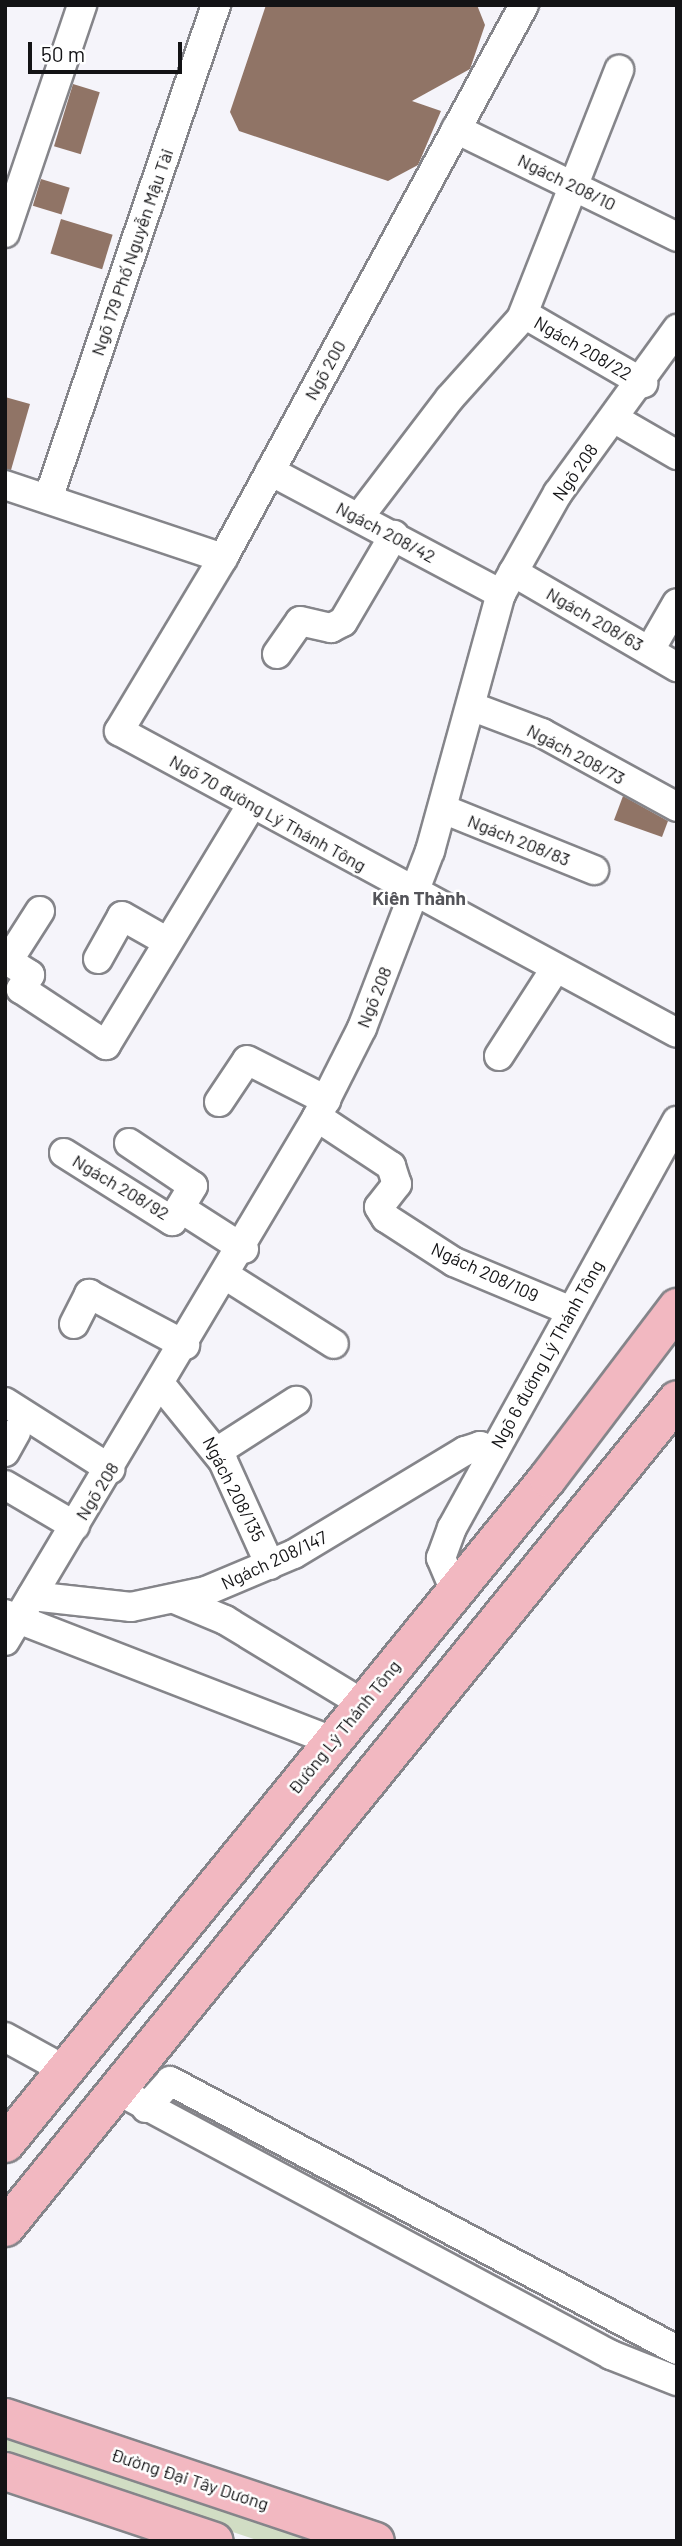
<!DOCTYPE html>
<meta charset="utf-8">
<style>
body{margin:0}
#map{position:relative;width:682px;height:2546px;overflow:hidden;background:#f5f4fa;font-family:Barlow,sans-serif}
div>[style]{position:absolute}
.green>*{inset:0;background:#d1ddc4}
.building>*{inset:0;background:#907466;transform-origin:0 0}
.roads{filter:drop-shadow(2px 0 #85858a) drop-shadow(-2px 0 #85858a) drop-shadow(0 2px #85858a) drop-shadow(0 -2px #85858a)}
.minor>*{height:28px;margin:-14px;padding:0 14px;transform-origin:14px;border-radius:14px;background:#fff}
.major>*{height:37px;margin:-18.5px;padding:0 18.5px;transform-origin:18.5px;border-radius:18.5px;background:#f2b8c1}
span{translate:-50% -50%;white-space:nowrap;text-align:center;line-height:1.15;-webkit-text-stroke:5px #fff;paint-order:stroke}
.street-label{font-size:18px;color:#131315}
.neighbourhood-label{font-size:19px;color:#545459;font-weight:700}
.frame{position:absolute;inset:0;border:7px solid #131315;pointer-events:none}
.scale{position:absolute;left:28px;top:42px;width:154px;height:32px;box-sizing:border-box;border:4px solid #131315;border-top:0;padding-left:9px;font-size:21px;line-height:24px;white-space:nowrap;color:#131315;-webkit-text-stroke:5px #fff;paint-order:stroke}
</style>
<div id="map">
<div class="green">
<div style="clip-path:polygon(5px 2433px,329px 2541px,260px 2541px,5px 2456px)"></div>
</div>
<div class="building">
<div style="clip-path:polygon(266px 5px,477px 5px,485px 25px,470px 69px,412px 101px,441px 111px,418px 165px,388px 181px,239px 131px,230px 112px)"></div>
<div style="left:73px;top:84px;width:28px;height:65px;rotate:17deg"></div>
<div style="left:41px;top:179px;width:30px;height:28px;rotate:17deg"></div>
<div style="left:61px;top:219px;width:54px;height:36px;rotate:17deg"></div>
<div style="clip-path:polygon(5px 397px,30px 404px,11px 470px,5px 469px)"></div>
<div style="clip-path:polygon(623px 796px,668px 821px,662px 837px,614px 820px)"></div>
</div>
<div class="roads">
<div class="minor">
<div style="left:524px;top:5px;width:630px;rotate:118.56deg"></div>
<div style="left:223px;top:558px;width:202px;rotate:121deg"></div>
<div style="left:119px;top:731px;width:634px;rotate:28.42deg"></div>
<div style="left:456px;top:129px;width:246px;rotate:26deg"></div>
<div style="left:5px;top:233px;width:241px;rotate:-71.3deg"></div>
<div style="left:524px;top:314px;width:138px;rotate:30.1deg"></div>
<div style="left:615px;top:419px;width:72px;rotate:30.1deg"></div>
<div style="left:270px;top:471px;width:262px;rotate:28deg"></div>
<div style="left:5px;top:485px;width:230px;rotate:18.5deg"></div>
<div style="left:48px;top:499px;width:522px;rotate:-71.22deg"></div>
<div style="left:360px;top:516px;width:148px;rotate:-52.7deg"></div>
<div style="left:450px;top:398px;width:106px;rotate:-48.1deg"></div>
<div style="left:521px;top:319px;width:268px;rotate:-68.5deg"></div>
<div style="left:513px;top:572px;width:190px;rotate:30.1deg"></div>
<div style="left:650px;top:650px;width:54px;rotate:-60.1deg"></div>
<div style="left:277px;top:654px;width:40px;rotate:-55.1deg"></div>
<div style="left:300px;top:621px;width:32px;rotate:13deg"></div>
<div style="left:331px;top:628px;width:13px;rotate:-27deg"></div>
<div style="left:343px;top:622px;width:101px;rotate:-59.6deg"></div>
<div style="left:473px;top:707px;width:74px;rotate:20.6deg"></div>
<div style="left:542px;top:733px;width:154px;rotate:28.7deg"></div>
<div style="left:443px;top:809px;width:163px;rotate:22deg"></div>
<div style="left:40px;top:911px;width:59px;rotate:122.6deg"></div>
<div style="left:8px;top:961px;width:26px;rotate:32deg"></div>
<div style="left:30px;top:975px;width:17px;rotate:123deg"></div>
<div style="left:21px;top:989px;width:102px;rotate:33.4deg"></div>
<div style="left:106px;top:1045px;width:282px;rotate:-58.8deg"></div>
<div style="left:98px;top:959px;width:49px;rotate:-60.8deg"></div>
<div style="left:122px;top:916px;width:51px;rotate:29.6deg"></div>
<div style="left:499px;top:1056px;width:103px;rotate:-57.2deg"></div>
<div style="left:219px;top:1102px;width:50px;rotate:-56.3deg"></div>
<div style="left:247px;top:1060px;width:89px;rotate:26.9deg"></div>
<div style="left:317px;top:1117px;width:89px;rotate:33.5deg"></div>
<div style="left:391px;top:1166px;width:19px;rotate:72deg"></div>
<div style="left:397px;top:1184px;width:29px;rotate:128deg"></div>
<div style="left:379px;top:1207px;width:13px;rotate:58deg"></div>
<div style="left:386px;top:1218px;width:81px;rotate:32.9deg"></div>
<div style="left:454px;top:1262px;width:127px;rotate:22.7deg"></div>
<div style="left:129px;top:1143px;width:77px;rotate:33.9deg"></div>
<div style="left:193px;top:1186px;width:26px;rotate:121deg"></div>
<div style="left:64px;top:1153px;width:128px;rotate:32.2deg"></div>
<div style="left:172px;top:1221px;width:15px;rotate:-58deg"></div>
<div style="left:180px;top:1208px;width:76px;rotate:32.6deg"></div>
<div style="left:228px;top:1277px;width:125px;rotate:32.3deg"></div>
<div style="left:74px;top:1324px;width:34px;rotate:-63deg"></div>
<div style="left:89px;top:1294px;width:109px;rotate:28deg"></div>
<div style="left:162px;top:1386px;width:97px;rotate:50.9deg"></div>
<div style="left:223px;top:1461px;width:114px;rotate:65.7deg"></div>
<div style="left:5px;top:1402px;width:125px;rotate:32.5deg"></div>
<div style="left:218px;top:1451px;width:93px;rotate:-32.7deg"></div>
<div style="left:5px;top:1452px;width:23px;rotate:-61deg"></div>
<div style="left:5px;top:1485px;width:81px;rotate:30.4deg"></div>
<div style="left:455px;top:1591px;width:36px;rotate:-113deg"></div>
<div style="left:441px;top:1558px;width:32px;rotate:-70deg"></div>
<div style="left:452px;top:1528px;width:465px;rotate:-61.1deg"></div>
<div style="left:32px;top:1596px;width:100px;rotate:6.3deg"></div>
<div style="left:131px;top:1607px;width:77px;rotate:-12deg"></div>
<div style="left:206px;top:1591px;width:95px;rotate:-22.8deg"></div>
<div style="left:294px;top:1554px;width:200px;rotate:-31.1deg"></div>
<div style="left:465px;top:1451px;width:16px;rotate:-18deg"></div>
<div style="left:480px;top:1446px;width:15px;rotate:20deg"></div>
<div style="left:177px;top:1600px;width:52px;rotate:22.6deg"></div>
<div style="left:225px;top:1620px;width:162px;rotate:31.3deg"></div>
<div style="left:5px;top:1614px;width:352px;rotate:21.2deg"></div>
<div style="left:5px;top:1641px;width:610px;rotate:-59.23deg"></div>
<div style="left:317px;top:1117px;width:100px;rotate:-63.2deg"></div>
<div style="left:362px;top:1028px;width:190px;rotate:-69deg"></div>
<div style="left:430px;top:851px;width:267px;rotate:-74.6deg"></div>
<div style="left:501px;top:594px;width:116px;rotate:-60.6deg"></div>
<div style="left:558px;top:493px;width:203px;rotate:-54deg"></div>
<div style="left:5px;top:2037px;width:68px;rotate:28.8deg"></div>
<div style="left:117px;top:2090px;width:561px;rotate:28.21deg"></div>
<div style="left:611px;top:2355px;width:71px;rotate:21.5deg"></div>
<div style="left:146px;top:2108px;width:36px;rotate:-48deg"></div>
<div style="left:170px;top:2081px;width:574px;rotate:27.95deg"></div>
</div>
<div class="major">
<div style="left:5px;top:2143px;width:858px;rotate:-50.82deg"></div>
<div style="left:547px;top:1478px;width:215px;rotate:-52.8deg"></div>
<div style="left:5px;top:2227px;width:1066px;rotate:-50.94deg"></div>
<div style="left:5px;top:2417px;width:390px;rotate:18.5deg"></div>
<div style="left:5px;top:2471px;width:220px;rotate:18.5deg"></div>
</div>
</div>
<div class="street-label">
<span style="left:567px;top:182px;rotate:26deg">Ngách 208/10</span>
<span style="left:132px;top:252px;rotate:-71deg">Ngõ 179 Phố Nguyễn Mậu Tài</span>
<span style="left:583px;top:348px;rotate:30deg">Ngách 208/22</span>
<span style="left:325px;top:370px;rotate:-61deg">Ngõ 200</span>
<span style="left:575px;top:472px;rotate:-55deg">Ngõ 208</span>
<span style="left:386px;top:532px;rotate:28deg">Ngách 208/42</span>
<span style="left:595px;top:619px;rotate:30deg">Ngách 208/63</span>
<span style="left:576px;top:754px;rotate:28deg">Ngách 208/73</span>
<span style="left:268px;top:813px;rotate:29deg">Ngõ 70 đường Lý Thánh Tông</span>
<span style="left:519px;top:840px;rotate:22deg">Ngách 208/83</span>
<span style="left:374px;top:997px;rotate:-68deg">Ngõ 208</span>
<span style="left:121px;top:1187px;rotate:31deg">Ngách 208/92</span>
<span style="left:485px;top:1272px;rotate:25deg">Ngách 208/109</span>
<span style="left:547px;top:1354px;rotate:-61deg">Ngõ 6 đường Lý Thánh Tông</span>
<span style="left:234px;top:1489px;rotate:63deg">Ngách 208/135</span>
<span style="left:97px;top:1491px;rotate:-58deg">Ngõ 208</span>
<span style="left:274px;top:1560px;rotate:-25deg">Ngách 208/147</span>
<span style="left:344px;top:1727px;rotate:-51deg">Đường Lý Thánh Tông</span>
<span style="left:190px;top:2479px;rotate:18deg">Đường Đại Tây Dương</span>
</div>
<div class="neighbourhood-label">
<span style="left:419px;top:898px">Kiên Thành</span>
</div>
<div class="frame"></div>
<div class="scale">50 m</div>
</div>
